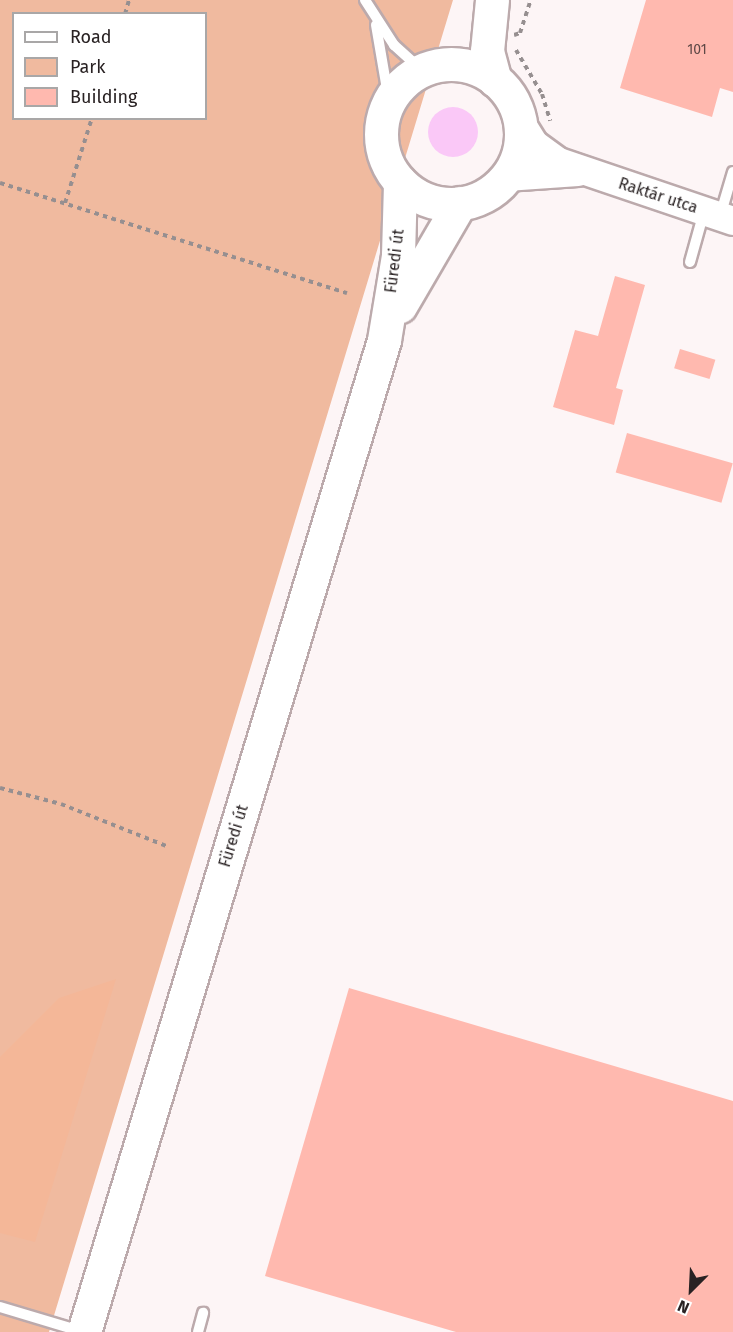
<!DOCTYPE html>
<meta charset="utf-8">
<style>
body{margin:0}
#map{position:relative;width:733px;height:1332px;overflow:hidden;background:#fdf5f6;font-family:"Fira Sans",sans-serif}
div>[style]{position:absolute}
.green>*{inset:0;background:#f0ba9f}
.forest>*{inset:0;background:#f4b798}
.water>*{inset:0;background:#fac8f7}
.round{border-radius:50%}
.building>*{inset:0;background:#ffb9af;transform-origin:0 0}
.path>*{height:4px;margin-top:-2px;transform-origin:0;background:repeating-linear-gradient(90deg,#968f90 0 4.5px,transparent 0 9px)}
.roads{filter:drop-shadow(2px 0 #bcaaac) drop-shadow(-2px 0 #bcaaac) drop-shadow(0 2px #bcaaac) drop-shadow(0 -2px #bcaaac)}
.lane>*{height:10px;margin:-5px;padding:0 5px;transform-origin:5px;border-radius:5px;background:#fff}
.secondary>*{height:28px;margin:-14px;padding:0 14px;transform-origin:14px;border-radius:14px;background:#fff}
.primary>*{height:33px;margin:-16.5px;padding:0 16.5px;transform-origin:16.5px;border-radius:16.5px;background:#fff}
.primary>.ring{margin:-16.5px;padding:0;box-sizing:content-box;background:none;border:33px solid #fff;border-radius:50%}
span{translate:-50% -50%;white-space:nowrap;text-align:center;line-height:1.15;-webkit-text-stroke:6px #fff;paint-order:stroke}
.number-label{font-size:14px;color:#5e4846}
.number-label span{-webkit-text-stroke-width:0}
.street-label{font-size:16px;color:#292223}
.legend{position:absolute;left:12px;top:12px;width:195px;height:108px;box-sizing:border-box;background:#fff;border:2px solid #a9a7a7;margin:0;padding:8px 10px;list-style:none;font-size:18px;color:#292223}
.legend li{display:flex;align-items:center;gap:12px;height:30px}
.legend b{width:30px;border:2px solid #a9a7a7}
.north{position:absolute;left:661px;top:1260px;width:60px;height:60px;-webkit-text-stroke:4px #fff;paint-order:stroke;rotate:204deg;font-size:16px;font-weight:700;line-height:24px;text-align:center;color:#292223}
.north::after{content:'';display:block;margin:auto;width:21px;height:27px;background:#292223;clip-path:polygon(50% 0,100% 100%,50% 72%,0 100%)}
</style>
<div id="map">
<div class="green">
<div style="clip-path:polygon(evenodd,0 0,453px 0,49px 1332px,0 1332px,0 0,14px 14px,206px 14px,206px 118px,14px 118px,14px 14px)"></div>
</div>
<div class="forest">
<div style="clip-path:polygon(116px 979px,35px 1242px,0 1233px,0 1057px,59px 998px)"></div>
</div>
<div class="water">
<div class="round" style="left:428px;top:107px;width:50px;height:50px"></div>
</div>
<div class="building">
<div style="clip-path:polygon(646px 0,733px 0,733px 92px,720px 88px,712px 117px,620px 88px)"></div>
<div style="clip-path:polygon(615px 276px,645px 285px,616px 388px,623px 390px,614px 425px,553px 407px,575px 330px,598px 336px)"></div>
<div style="left:680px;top:349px;width:37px;height:20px;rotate:17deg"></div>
<div style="left:627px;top:433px;width:110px;height:41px;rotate:16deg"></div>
<div style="clip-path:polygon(349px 988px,733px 1101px,733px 1332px,456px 1332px,265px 1276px)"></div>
</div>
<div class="path">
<div style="left:125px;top:14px;width:15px;rotate:-74deg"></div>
<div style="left:514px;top:35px;width:6px;rotate:-18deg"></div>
<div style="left:520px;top:33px;width:35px;rotate:-72deg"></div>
<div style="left:516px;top:50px;width:51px;rotate:59.4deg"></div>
<div style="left:542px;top:94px;width:28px;rotate:73deg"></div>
<div style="left:0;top:183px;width:364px;rotate:17.6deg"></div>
<div style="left:65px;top:203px;width:89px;rotate:-72.4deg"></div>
<div style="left:0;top:788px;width:63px;rotate:14.7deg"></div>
<div style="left:61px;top:804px;width:113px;rotate:21.8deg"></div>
</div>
<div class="roads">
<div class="lane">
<div style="left:365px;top:0;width:54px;rotate:57.2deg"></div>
<div style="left:394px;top:45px;width:38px;rotate:42deg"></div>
<div style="left:376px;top:25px;width:77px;rotate:80.3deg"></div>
<div style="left:720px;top:216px;width:46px;rotate:-73.5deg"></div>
<div style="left:690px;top:262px;width:52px;rotate:-74.4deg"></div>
<div style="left:0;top:1307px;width:84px;rotate:16.7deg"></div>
<div style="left:198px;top:1332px;width:20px;rotate:-75deg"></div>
</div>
<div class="secondary">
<div style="left:519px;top:120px;width:28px;rotate:58deg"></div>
<div style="left:534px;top:144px;width:31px;rotate:36deg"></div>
<div style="left:559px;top:162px;width:184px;rotate:18.7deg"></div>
<div style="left:506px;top:177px;width:72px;rotate:-4deg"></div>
</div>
<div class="primary">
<div style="left:492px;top:0;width:51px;rotate:95.6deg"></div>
<div style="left:487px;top:51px;width:30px;rotate:75deg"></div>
<div class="ring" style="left:381px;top:64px;width:107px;height:107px"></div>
<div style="left:400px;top:306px;width:119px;rotate:-59.8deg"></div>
<div style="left:84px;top:1332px;width:1036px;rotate:-73.17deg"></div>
<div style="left:384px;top:340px;width:86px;rotate:-80.6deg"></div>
<div style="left:398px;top:255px;width:73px;rotate:-88.4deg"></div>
</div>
</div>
<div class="number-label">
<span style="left:697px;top:50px">101</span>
</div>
<div class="street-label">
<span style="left:658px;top:196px;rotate:18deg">Raktár utca</span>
<span style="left:395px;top:261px;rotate:-83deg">Füredi út</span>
<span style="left:234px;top:836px;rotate:-73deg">Füredi út</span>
</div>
<ul class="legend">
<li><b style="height:8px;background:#fff"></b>Road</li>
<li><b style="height:16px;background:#f0ba9f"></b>Park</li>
<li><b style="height:16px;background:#ffb9af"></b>Building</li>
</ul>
<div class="north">N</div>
</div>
